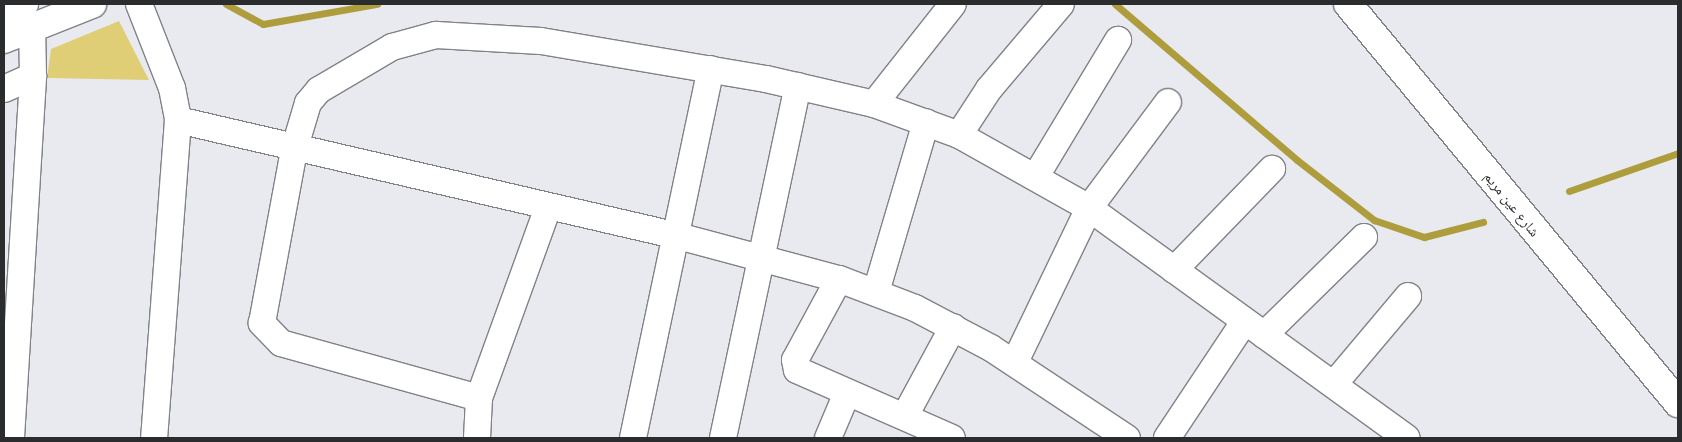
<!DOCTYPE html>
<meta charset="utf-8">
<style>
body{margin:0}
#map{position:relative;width:1682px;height:442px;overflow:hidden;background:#e9eaf0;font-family:"Space Grotesk","Noto Naskh Arabic",sans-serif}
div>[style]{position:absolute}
.green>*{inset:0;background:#dfce76}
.stream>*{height:7px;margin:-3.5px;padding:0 3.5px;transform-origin:3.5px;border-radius:3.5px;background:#ae9d3c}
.roads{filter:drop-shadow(1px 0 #818287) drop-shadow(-1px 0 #818287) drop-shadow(0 1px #818287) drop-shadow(0 -1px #818287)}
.street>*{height:26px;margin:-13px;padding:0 13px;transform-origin:13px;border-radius:13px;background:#fff}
.secondary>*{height:28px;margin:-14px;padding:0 14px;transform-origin:14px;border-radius:14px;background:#fff}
span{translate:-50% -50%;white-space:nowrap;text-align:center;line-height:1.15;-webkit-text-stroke:4px #fff;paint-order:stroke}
.street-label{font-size:14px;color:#2b2c2e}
.frame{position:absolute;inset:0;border:5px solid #2b2c2e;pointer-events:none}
</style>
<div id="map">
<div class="green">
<div style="clip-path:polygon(119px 21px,149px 80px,47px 78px,51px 49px)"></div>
</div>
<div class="stream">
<div style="left:226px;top:4px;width:42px;rotate:28.4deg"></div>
<div style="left:263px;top:24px;width:116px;rotate:-10deg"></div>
<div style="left:1115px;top:4px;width:240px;rotate:40.6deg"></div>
<div style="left:1297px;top:160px;width:98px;rotate:37.9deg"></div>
<div style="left:1374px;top:220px;width:53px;rotate:18.8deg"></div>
<div style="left:1424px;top:237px;width:61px;rotate:-14.3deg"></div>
<div style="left:1569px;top:191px;width:115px;rotate:-19.2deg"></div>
</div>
<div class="roads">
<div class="street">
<div style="left:139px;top:4px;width:90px;rotate:68.6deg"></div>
<div style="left:172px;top:88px;width:33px;rotate:79deg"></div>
<div style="left:178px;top:120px;width:319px;rotate:94.3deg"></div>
<div style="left:4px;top:89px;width:32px;rotate:-24deg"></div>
<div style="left:874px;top:104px;width:127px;rotate:-51.7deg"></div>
<div style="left:178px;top:120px;width:513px;rotate:13.06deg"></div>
<div style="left:678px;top:236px;width:167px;rotate:15deg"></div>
<div style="left:839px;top:279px;width:81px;rotate:20.9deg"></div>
<div style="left:915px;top:308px;width:86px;rotate:27.8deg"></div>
<div style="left:991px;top:348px;width:163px;rotate:33.5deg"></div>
<div style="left:959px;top:135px;width:55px;rotate:-56.9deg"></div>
<div style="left:989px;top:89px;width:111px;rotate:-49.7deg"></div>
<div style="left:1036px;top:176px;width:159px;rotate:-58.9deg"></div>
<div style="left:1174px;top:270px;width:141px;rotate:-45.9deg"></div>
<div style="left:839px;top:279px;width:92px;rotate:118.5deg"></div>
<div style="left:795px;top:360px;width:10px;rotate:79deg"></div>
<div style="left:797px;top:370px;width:169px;rotate:23.7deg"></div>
<div style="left:876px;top:292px;width:177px;rotate:-73.6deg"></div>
<div style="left:1264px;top:335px;width:140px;rotate:-44.4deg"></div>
<div style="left:1015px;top:362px;width:171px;rotate:-64.3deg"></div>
<div style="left:1089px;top:208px;width:132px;rotate:-53.3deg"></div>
<div style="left:1334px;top:384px;width:115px;rotate:-49.9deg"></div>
<div style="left:479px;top:398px;width:205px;rotate:-164.5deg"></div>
<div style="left:281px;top:343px;width:28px;rotate:-134deg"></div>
<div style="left:262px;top:323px;width:176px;rotate:-79.5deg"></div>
<div style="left:294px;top:150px;width:49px;rotate:-73.4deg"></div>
<div style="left:308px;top:103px;width:17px;rotate:-50deg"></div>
<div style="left:319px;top:90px;width:85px;rotate:-30.5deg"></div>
<div style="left:392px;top:47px;width:46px;rotate:-15.3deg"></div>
<div style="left:436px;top:35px;width:105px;rotate:3.3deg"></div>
<div style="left:541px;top:41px;width:228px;rotate:9.6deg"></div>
<div style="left:766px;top:79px;width:111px;rotate:13deg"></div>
<div style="left:874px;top:104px;width:90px;rotate:20deg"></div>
<div style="left:959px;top:135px;width:149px;rotate:29.3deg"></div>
<div style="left:1089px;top:208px;width:392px;rotate:35.9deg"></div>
<div style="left:906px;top:414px;width:99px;rotate:-61.6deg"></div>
<div style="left:11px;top:438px;width:363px;rotate:-86.5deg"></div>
<div style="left:33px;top:76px;width:50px;rotate:-91.1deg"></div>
<div style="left:477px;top:438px;width:40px;rotate:-87.1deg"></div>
<div style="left:479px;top:398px;width:203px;rotate:-70.1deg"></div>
<div style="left:633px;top:438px;width:377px;rotate:-78.1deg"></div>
<div style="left:723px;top:438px;width:360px;rotate:-78deg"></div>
<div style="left:828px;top:438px;width:49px;rotate:-67.1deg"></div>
<div style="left:1167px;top:438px;width:139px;rotate:-56.4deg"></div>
</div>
<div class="secondary">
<div style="left:1348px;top:4px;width:518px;rotate:50.41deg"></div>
<div style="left:4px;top:13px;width:22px;rotate:-24deg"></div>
<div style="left:4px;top:39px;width:95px;rotate:-21.7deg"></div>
</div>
</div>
<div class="street-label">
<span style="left:1512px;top:204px;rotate:51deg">شارع عين مريم</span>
</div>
<div class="frame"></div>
</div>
